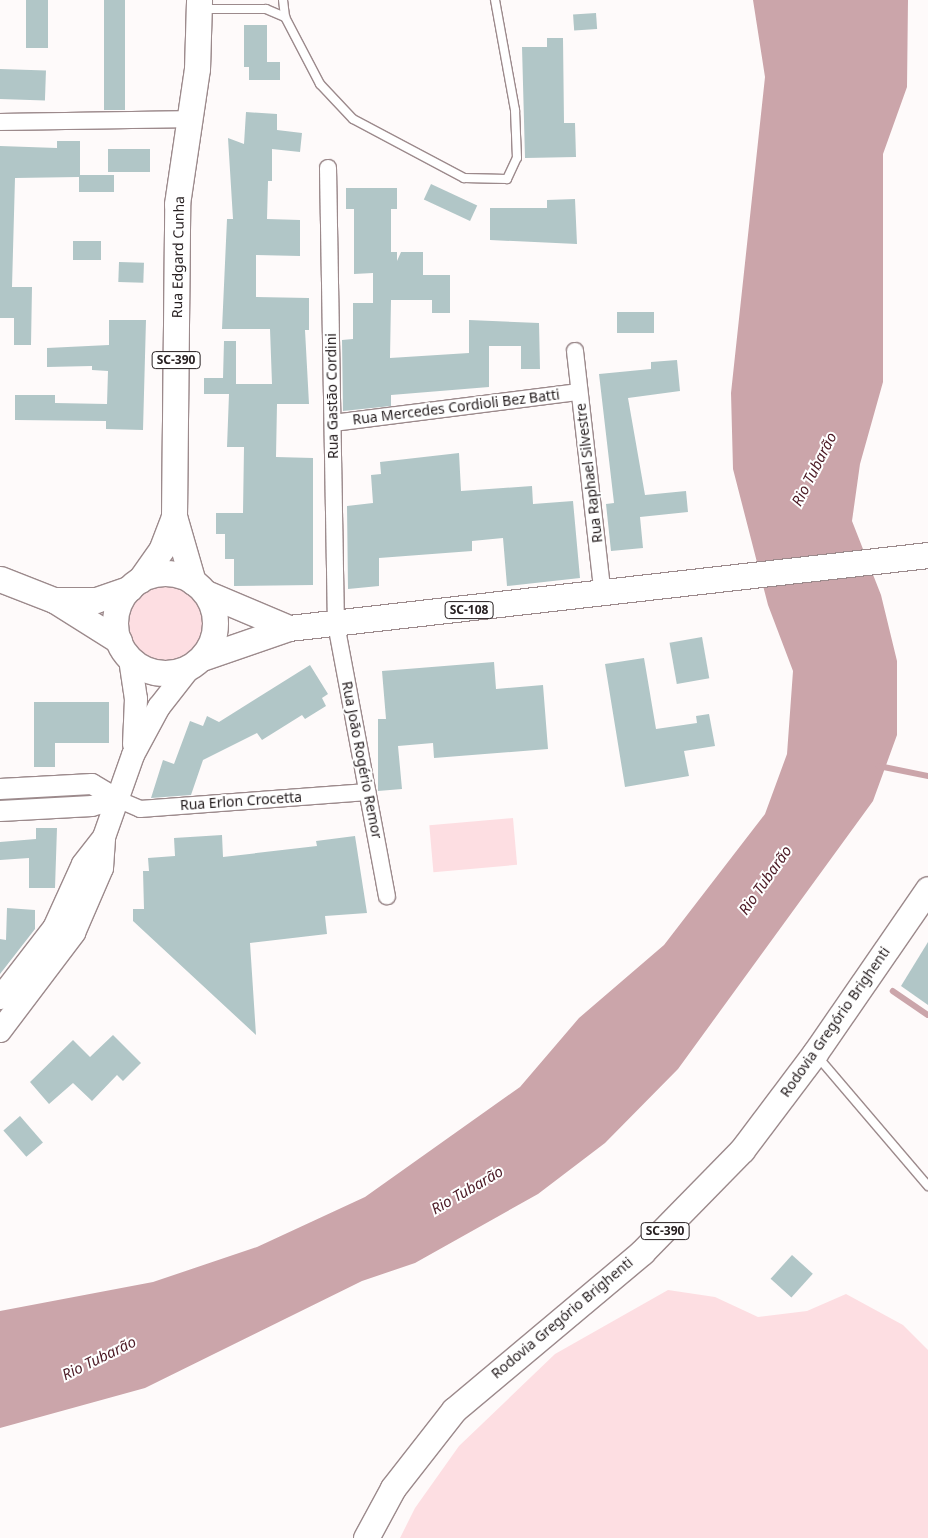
<!DOCTYPE html>
<meta charset="utf-8">
<style>
body{margin:0}
#map{position:relative;width:928px;height:1538px;overflow:hidden;background:#fefafa;font-family:"Noto Sans",sans-serif}
div>[style]{position:absolute}
.green>*{inset:0;background:#fddee2;transform-origin:0 0}
.round{border-radius:50%}
.water>*{inset:0;background:#cba5aa}
.stream>*{height:5.5px;margin:-2.75px;padding:0 2.75px;transform-origin:2.75px;border-radius:2.75px;background:#cba5aa}
.building>*{inset:0;background:#b1c6c7;transform-origin:0 0}
.roads{filter:drop-shadow(1px 0 #9c8a8c) drop-shadow(-1px 0 #9c8a8c) drop-shadow(0 1px #9c8a8c) drop-shadow(0 -1px #9c8a8c)}
.service>*{height:8px;margin:-4px;padding:0 4px;transform-origin:4px;border-radius:4px;background:#fff}
.minor>*{height:16px;margin:-8px;padding:0 8px;transform-origin:8px;border-radius:8px;background:#fff}
.tertiary>*{height:20px;margin:-10px;padding:0 10px;transform-origin:10px;border-radius:10px;background:#fff}
.secondary>*{height:22px;margin:-11px;padding:0 11px;transform-origin:11px;border-radius:11px;background:#fff}
.primary>*{height:25px;margin:-12.5px;padding:0 12.5px;transform-origin:12.5px;border-radius:12.5px;background:#fff}
.primary>.ring{margin:-12.5px;padding:0;box-sizing:content-box;background:none;border:25px solid #fff;border-radius:50%}
span{translate:-50% -50%;white-space:nowrap;text-align:center;line-height:1.15;-webkit-text-stroke:4px #fff;paint-order:stroke}
.shield-label span{padding:1px 4px;background:#fff;border:1px solid;border-radius:4px;-webkit-text-stroke-width:0}
.shield-label{font-size:12px;color:#282122;font-weight:700}
.street-label{font-size:14px;color:#282122}
.water-label{font-size:15px;color:#4c1a25;font-style:italic}
</style>
<div id="map">
<div class="green">
<div class="round" style="left:124px;top:582px;width:84px;height:84px"></div>
<div style="left:513px;top:818px;width:47px;height:84px;rotate:85deg"></div>
<div style="clip-path:polygon(668px 1290px,715px 1297px,758px 1317px,807px 1311px,846px 1294px,903px 1325px,928px 1350px,928px 1538px,400px 1538px,415px 1508px,459px 1446px,555px 1354px)"></div>
</div>
<div class="water">
<div style="clip-path:polygon(753px 0,908px 0,907px 87px,883px 154px,883px 382px,860px 464px,852px 521px,881px 595px,897px 661px,897px 735px,873px 801px,678px 1069px,605px 1143px,538px 1194px,415px 1263px,362px 1281px,145px 1388px,0 1428px,0 1311px,153px 1282px,257px 1247px,365px 1197px,520px 1087px,579px 1018px,664px 945px,765px 814px,787px 754px,793px 671px,768px 605px,733px 469px,731px 393px,765px 77px)"></div>
</div>
<div class="stream">
<div style="left:879px;top:766px;width:50px;rotate:11.5deg"></div>
<div style="left:893px;top:991px;width:42px;rotate:34.4deg"></div>
</div>
<div class="building">
<div style="left:26px;top:0;width:22px;height:48px"></div>
<div style="left:104px;top:0;width:21px;height:110px"></div>
<div style="left:596px;top:13px;width:16px;height:23px;rotate:86deg"></div>
<div style="clip-path:polygon(244px 25px,267px 25px,267px 62px,280px 62px,280px 80px,249px 80px,249px 67px,244px 67px)"></div>
<div style="clip-path:polygon(547px 38px,563px 38px,564px 123px,575px 123px,576px 157px,525px 158px,522px 47px,547px 47px)"></div>
<div style="left:0;top:69px;width:46px;height:30px;rotate:2deg"></div>
<div style="clip-path:polygon(246px 112px,277px 114px,277px 130px,302px 133px,300px 152px,272px 149px,272px 181px,268px 181px,267px 219px,300px 220px,300px 256px,256px 255px,256px 297px,309px 298px,309px 330px,305px 330px,309px 404px,277px 404px,276px 457px,313px 458px,313px 585px,234px 586px,234px 559px,225px 559px,225px 534px,216px 534px,216px 513px,243px 513px,244px 447px,227px 447px,229px 394px,204px 394px,204px 378px,223px 378px,224px 341px,236px 341px,236px 384px,272px 384px,270px 329px,222px 329px,227px 219px,233px 219px,228px 138px,244px 144px)"></div>
<div style="clip-path:polygon(57px 141px,80px 141px,80px 175px,114px 175px,114px 192px,79px 192px,79px 177px,15px 178px,12px 287px,32px 287px,31px 345px,14px 345px,14px 318px,0 318px,0 146px,57px 148px)"></div>
<div style="left:108px;top:149px;width:42px;height:23px"></div>
<div style="left:431px;top:184px;width:51px;height:17px;rotate:25deg"></div>
<div style="clip-path:polygon(346px 188px,397px 188px,397px 209px,391px 209px,391px 252px,397px 252px,397px 261px,401px 252px,423px 252px,423px 275px,450px 275px,450px 313px,432px 313px,432px 300px,391px 300px,390px 358px,469px 353px,469px 320px,539px 323px,540px 369px,521px 369px,521px 346px,489px 346px,489px 387px,391px 395px,391px 406px,343px 411px,342px 340px,353px 339px,353px 303px,373px 303px,373px 273px,354px 274px,354px 209px,346px 209px)"></div>
<div style="clip-path:polygon(575px 199px,577px 244px,490px 240px,490px 208px,547px 208px,547px 200px)"></div>
<div style="left:73px;top:241px;width:28px;height:19px"></div>
<div style="left:119px;top:262px;width:25px;height:20px;rotate:2deg"></div>
<div style="left:617px;top:312px;width:37px;height:21px"></div>
<div style="clip-path:polygon(109px 320px,146px 320px,143px 430px,106px 429px,106px 421px,15px 420px,15px 395px,55px 395px,55px 403px,107px 404px,108px 371px,92px 370px,92px 366px,47px 367px,47px 348px,109px 345px)"></div>
<div style="clip-path:polygon(677px 360px,680px 391px,628px 398px,645px 495px,686px 491px,688px 512px,640px 517px,643px 548px,611px 551px,606px 504px,614px 503px,599px 374px,651px 369px,651px 362px)"></div>
<div style="clip-path:polygon(459px 453px,461px 491px,532px 486px,533px 504px,573px 501px,580px 578px,507px 586px,503px 538px,472px 541px,472px 551px,379px 558px,379px 586px,348px 589px,347px 506px,373px 503px,371px 475px,381px 474px,380px 462px)"></div>
<div style="left:702px;top:637px;width:42px;height:33px;rotate:80deg"></div>
<div style="clip-path:polygon(644px 658px,656px 729px,697px 723px,696px 716px,709px 714px,715px 746px,684px 751px,689px 776px,625px 787px,605px 664px)"></div>
<div style="clip-path:polygon(494px 662px,496px 689px,543px 685px,548px 749px,434px 758px,433px 743px,398px 746px,402px 789px,378px 791px,378px 719px,386px 719px,382px 671px)"></div>
<div style="clip-path:polygon(310px 665px,328px 694px,322px 698px,326px 706px,305px 719px,302px 715px,262px 740px,257px 733px,203px 760px,191px 795px,151px 798px,163px 760px,174px 764px,190px 721px,203px 726px,207px 716px,219px 722px)"></div>
<div style="clip-path:polygon(34px 702px,109px 702px,109px 743px,55px 743px,55px 767px,34px 767px)"></div>
<div style="clip-path:polygon(36px 828px,57px 828px,55px 888px,29px 888px,29px 858px,0 860px,0 842px,36px 839px)"></div>
<div style="clip-path:polygon(222px 835px,223px 857px,317px 846px,316px 841px,355px 836px,367px 913px,325px 916px,327px 934px,250px 943px,256px 1035px,133px 921px,133px 909px,144px 909px,143px 871px,149px 871px,148px 858px,175px 856px,174px 838px)"></div>
<div style="clip-path:polygon(7px 908px,35px 910px,35px 929px,0 974px,0 939px,6px 940px)"></div>
<div style="clip-path:polygon(928px 942px,928px 1005px,901px 986px)"></div>
<div style="clip-path:polygon(113px 1035px,141px 1063px,123px 1081px,117px 1075px,92px 1101px,73px 1083px,49px 1104px,30px 1082px,73px 1040px,90px 1057px)"></div>
<div style="left:20px;top:1116px;width:35px;height:22px;rotate:49deg"></div>
<div style="left:792px;top:1255px;width:28px;height:32px;rotate:42deg"></div>
</div>
<div class="roads">
<div class="service">
<div style="left:283px;top:0;width:17px;rotate:83deg"></div>
<div style="left:285px;top:17px;width:76px;rotate:62.4deg"></div>
<div style="left:320px;top:84px;width:48px;rotate:46.7deg"></div>
<div style="left:353px;top:119px;width:126px;rotate:28deg"></div>
<div style="left:464px;top:178px;width:43px;rotate:1.3deg"></div>
<div style="left:507px;top:179px;width:23px;rotate:-65deg"></div>
<div style="left:517px;top:158px;width:48px;rotate:-92.4deg"></div>
<div style="left:515px;top:110px;width:112px;rotate:-100.3deg"></div>
<div style="left:201px;top:9px;width:65px"></div>
<div style="left:266px;top:9px;width:21px;rotate:23deg"></div>
<div style="left:817px;top:1056px;width:171px;rotate:49.5deg"></div>
</div>
<div class="minor">
<div style="left:0;top:122px;width:190px;rotate:-0.9deg"></div>
<div style="left:328px;top:168px;width:456px;rotate:89deg"></div>
<div style="left:336px;top:624px;width:277px;rotate:79.4deg"></div>
<div style="left:575px;top:351px;width:246px;rotate:83.5deg"></div>
<div style="left:333px;top:423px;width:248px;rotate:-7.2deg"></div>
<div style="left:117px;top:799px;width:25px;rotate:23deg"></div>
<div style="left:140px;top:809px;width:228px;rotate:-4.3deg"></div>
</div>
<div class="tertiary">
<div style="left:0;top:789px;width:92px;rotate:-3.1deg"></div>
<div style="left:92px;top:784px;width:29px;rotate:31deg"></div>
<div style="left:0;top:811px;width:92px;rotate:-3.1deg"></div>
<div style="left:92px;top:806px;width:26px;rotate:-16deg"></div>
</div>
<div class="secondary">
<div style="left:130px;top:659px;width:40px;rotate:81.5deg"></div>
<div style="left:136px;top:699px;width:45px;rotate:92.5deg"></div>
<div style="left:0;top:998px;width:88px;rotate:-52.4deg"></div>
<div style="left:54px;top:928px;width:70px;rotate:-65.6deg"></div>
<div style="left:83px;top:864px;width:34px;rotate:-52deg"></div>
<div style="left:0;top:1031px;width:123px;rotate:-52.9deg"></div>
<div style="left:74px;top:933px;width:71px;rotate:-66.7deg"></div>
<div style="left:102px;top:868px;width:31px;rotate:-86deg"></div>
<div style="left:104px;top:837px;width:87px;rotate:-70.5deg"></div>
<div style="left:133px;top:755px;width:55px;rotate:-61.6deg"></div>
<div style="left:159px;top:707px;width:52px;rotate:-52deg"></div>
</div>
<div class="primary">
<div class="ring" style="left:115px;top:573px;width:75px;height:75px"></div>
<div style="left:0;top:579px;width:58px;rotate:21.3deg"></div>
<div style="left:54px;top:600px;width:77px;rotate:32.2deg"></div>
<div style="left:140px;top:580px;width:39px;rotate:-55deg"></div>
<div style="left:162px;top:548px;width:34px;rotate:-69deg"></div>
<div style="left:193px;top:582px;width:69px;rotate:-106.1deg"></div>
<div style="left:174px;top:516px;width:312px;rotate:-89.4deg"></div>
<div style="left:177px;top:204px;width:136px;rotate:-81.6deg"></div>
<div style="left:197px;top:69px;width:69px;rotate:-88.3deg"></div>
<div style="left:206px;top:593px;width:90px;rotate:22.9deg"></div>
<div style="left:54px;top:600px;width:42px"></div>
<div style="left:96px;top:600px;width:36px;rotate:-19deg"></div>
<div style="left:202px;top:658px;width:92px;rotate:-19deg"></div>
<div style="left:289px;top:628px;width:643px;rotate:-6.52deg"></div>
<div style="left:366px;top:1538px;width:57px;rotate:-61.6deg"></div>
<div style="left:393px;top:1488px;width:99px;rotate:-52deg"></div>
<div style="left:454px;top:1410px;width:246px;rotate:-40deg"></div>
<div style="left:642px;top:1252px;width:143px;rotate:-45.6deg"></div>
<div style="left:742px;top:1150px;width:121px;rotate:-53deg"></div>
<div style="left:815px;top:1053px;width:199px;rotate:-55.4deg"></div>
</div>
</div>
<div class="shield-label">
<span style="left:176px;top:360px">SC-390</span>
<span style="left:469px;top:610px">SC-108</span>
<span style="left:665px;top:1231px">SC-390</span>
</div>
<div class="street-label">
<span style="left:178px;top:257px;rotate:-89deg">Rua Edgard Cunha</span>
<span style="left:332px;top:396px;rotate:-91deg">Rua Gastão Cordini</span>
<span style="left:456px;top:407px;rotate:-7deg">Rua Mercedes Cordioli Bez Batti</span>
<span style="left:589px;top:473px;rotate:-97deg">Rua Raphael Silvestre</span>
<span style="left:362px;top:760px;rotate:79deg">Rua João Rogério Remor</span>
<span style="left:241px;top:801px;rotate:-4deg">Rua Erlon Crocetta</span>
<span style="left:835px;top:1022px;rotate:-55deg">Rodovia Gregório Brighenti</span>
<span style="left:562px;top:1318px;rotate:-40deg">Rodovia Gregório Brighenti</span>
</div>
<div class="water-label">
<span style="left:814px;top:469px;rotate:-63deg">Rio Tubarão</span>
<span style="left:765px;top:880px;rotate:-55deg">Rio Tubarão</span>
<span style="left:467px;top:1190px;rotate:-30deg">Rio Tubarão</span>
<span style="left:99px;top:1358px;rotate:-26deg">Rio Tubarão</span>
</div>
</div>
